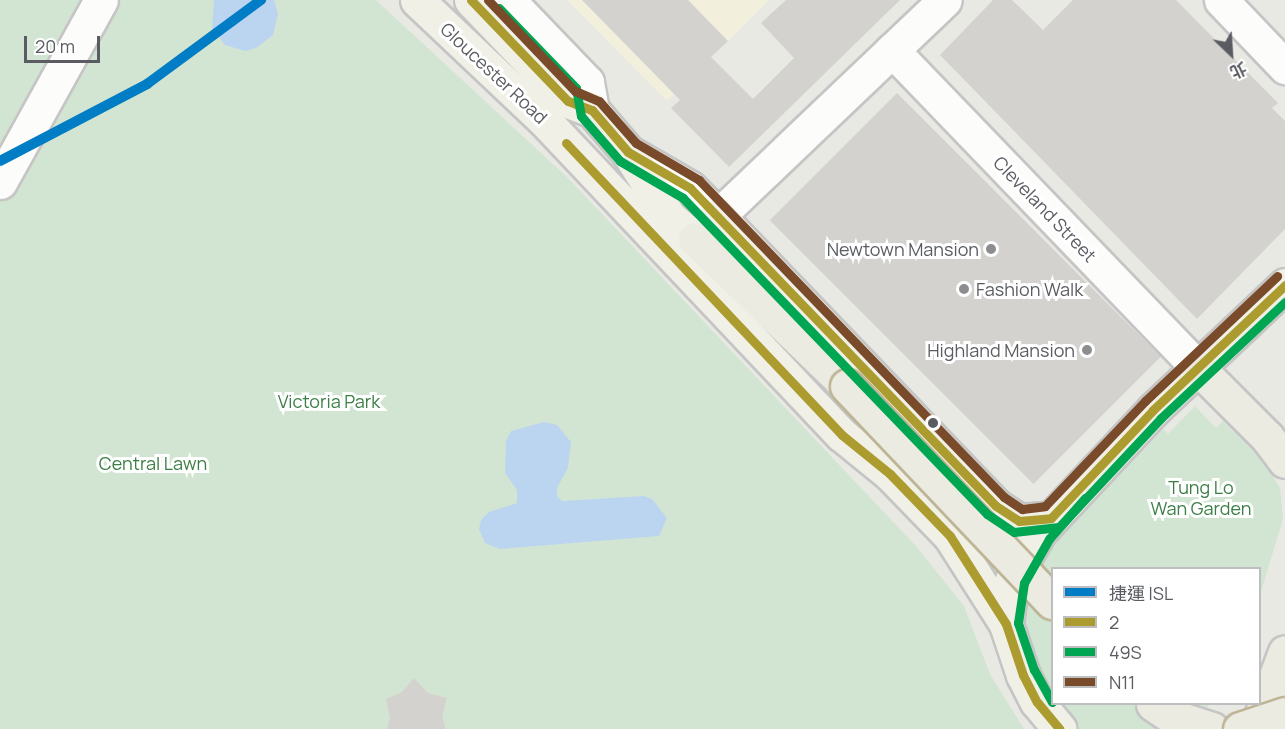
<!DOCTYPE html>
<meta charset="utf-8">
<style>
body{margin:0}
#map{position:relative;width:1285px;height:729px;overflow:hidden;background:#e9e9e4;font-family:Manrope,"Noto Sans TC",sans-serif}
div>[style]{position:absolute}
.commercial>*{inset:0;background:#f2f0dd}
.green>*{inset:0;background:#d2e5d2}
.water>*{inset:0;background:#bbd5f1}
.building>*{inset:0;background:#d3d2cf;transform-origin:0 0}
.roads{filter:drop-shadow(2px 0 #c5c5c5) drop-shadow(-2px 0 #c5c5c5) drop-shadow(0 2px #c5c5c5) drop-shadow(0 -2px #c5c5c5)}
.minor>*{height:33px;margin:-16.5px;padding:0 16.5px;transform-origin:16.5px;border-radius:16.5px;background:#fcfcfb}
.major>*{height:33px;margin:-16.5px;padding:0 16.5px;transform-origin:16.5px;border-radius:16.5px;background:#f1f0e7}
.highway>*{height:33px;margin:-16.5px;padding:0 16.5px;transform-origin:16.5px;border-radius:16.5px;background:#ecebe1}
.bridges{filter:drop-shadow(2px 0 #bdb595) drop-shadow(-2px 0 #bdb595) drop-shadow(0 2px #bdb595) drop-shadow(0 -2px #bdb595)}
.highway-bridge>*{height:33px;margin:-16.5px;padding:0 16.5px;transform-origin:16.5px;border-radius:16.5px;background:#ecebe1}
.bus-1>*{height:9px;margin:-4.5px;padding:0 4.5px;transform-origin:4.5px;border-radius:4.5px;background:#ac9c30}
.bus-2>*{height:9px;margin:-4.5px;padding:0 4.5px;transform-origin:4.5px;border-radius:4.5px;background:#00a651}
.bus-3>*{height:9px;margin:-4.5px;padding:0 4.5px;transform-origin:4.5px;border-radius:4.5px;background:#7a4b2a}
.metro-1>*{height:10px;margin:-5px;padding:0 5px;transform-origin:5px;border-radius:5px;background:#007dc5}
.dots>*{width:16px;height:16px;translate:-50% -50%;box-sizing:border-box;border:3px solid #fff;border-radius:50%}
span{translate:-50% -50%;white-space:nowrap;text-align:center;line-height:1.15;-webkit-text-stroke:6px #fff;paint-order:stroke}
.street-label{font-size:18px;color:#5a5c61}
.poi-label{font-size:18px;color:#5a5c61}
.right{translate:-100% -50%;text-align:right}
.left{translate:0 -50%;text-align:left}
.park-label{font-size:18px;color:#3c7e45}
.legend{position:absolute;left:1051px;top:567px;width:210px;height:138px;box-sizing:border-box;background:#fff;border:2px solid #bdbec0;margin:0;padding:8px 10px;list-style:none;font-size:18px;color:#5a5c61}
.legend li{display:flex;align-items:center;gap:12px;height:30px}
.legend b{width:30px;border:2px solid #bdbec0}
.north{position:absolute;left:1201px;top:24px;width:60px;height:60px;-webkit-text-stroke:4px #fff;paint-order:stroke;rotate:155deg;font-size:16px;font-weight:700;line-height:24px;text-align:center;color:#5a5c61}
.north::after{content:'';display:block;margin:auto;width:21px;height:27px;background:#5a5c61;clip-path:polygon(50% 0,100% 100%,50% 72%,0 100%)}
.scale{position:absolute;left:24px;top:36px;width:76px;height:27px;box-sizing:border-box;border:3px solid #5a5c61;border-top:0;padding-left:8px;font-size:18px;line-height:21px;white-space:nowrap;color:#5a5c61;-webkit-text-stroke:4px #fff;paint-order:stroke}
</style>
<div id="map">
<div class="commercial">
<div style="clip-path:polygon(567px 0,769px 0,667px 101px)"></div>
</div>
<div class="green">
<div style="clip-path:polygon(0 0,376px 0,568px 178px,916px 546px,964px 606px,990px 674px,1024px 729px,0 729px)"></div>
<div style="clip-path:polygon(1195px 406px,1216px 428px,1223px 421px,1263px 460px,1280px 488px,1283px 519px,1260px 595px,1260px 568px,1052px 568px,1052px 698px,1042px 683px,1025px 640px,1023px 604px,1030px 578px,1045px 554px,1163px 429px,1168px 434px)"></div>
<div style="clip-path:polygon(1056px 704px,1209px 704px,1197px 729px,1077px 729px)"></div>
</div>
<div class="water">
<div style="clip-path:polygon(214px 0,274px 0,278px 14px,273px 35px,256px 48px,245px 51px,225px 45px,212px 28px)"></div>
<div style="clip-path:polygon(544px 422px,557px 425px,571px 442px,568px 468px,557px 488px,557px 496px,562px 501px,644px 496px,652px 499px,667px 518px,659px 536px,500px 549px,485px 543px,479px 529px,481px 520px,489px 512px,517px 503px,517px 490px,505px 473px,506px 441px,511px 431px)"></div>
</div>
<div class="building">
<div style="clip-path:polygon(582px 0,688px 0,728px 41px,711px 57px,753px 99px,794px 58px,761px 23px,786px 0,900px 0,729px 167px,671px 108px,680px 100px)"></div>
<div style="clip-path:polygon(993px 0,1012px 0,1043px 30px,1073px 0,1176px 0,1278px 103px,1272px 108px,1285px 121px,1285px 229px,1197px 319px,940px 55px)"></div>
<div style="left:897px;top:93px;width:373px;height:180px;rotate:45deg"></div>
<div style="clip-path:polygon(414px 678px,428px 693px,447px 698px,442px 717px,446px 729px,387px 729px,390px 718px,386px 699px,402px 692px)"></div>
</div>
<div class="roads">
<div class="minor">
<div style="left:508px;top:0;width:114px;rotate:46.1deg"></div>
<div style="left:587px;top:82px;width:28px;rotate:80deg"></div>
<div style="left:1221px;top:0;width:93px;rotate:46.3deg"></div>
<div style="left:892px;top:50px;width:441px;rotate:46.1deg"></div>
<div style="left:628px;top:152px;width:72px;rotate:30.1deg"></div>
<div style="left:690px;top:188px;width:40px;rotate:45deg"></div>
<div style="left:718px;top:216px;width:313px;rotate:-43.6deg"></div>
<div style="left:0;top:182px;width:208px;rotate:-61deg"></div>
</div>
<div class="major">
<div style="left:417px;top:0;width:173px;rotate:43.4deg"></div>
<div style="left:543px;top:119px;width:435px;rotate:46.6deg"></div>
<div style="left:842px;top:435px;width:62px;rotate:39.1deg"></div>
<div style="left:890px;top:474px;width:86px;rotate:45.9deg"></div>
<div style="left:950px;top:536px;width:104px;rotate:57.5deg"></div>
<div style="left:1006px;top:624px;width:54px;rotate:71.6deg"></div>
<div style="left:1023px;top:675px;width:30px;rotate:63deg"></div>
<div style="left:1037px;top:702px;width:35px;rotate:50deg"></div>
<div style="left:471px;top:0;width:140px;rotate:46.2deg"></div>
<div style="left:568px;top:101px;width:26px;rotate:21deg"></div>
<div style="left:592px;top:110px;width:55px;rotate:49.4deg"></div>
<div style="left:628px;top:152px;width:77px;rotate:57.8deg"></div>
<div style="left:669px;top:217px;width:34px;rotate:40deg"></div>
<div style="left:695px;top:239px;width:33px;rotate:-45deg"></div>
<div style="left:718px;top:216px;width:402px;rotate:46.2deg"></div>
<div style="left:996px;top:506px;width:27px;rotate:33deg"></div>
<div style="left:1019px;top:521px;width:32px;rotate:-5deg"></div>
<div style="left:1006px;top:624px;width:44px;rotate:-82.2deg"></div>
<div style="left:1012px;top:580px;width:55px;rotate:-60.6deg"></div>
<div style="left:1039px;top:532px;width:167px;rotate:-46.9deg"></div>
<div style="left:1153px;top:410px;width:182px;rotate:-43.4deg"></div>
</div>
<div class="highway">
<div style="left:695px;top:239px;width:211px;rotate:44deg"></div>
<div style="left:1198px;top:368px;width:98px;rotate:45deg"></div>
<div style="left:1267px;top:437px;width:30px;rotate:53deg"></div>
<div style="left:1153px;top:704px;width:22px;rotate:34deg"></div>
<div style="left:1171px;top:716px;width:43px;rotate:17.6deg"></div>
<div style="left:1256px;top:729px;width:82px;rotate:-69.4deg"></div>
</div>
</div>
<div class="bridges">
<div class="highway-bridge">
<div style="left:847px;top:386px;width:298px;rotate:46.5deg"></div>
<div style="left:1240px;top:729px;width:47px;rotate:-18.4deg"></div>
</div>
</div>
<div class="bus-1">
<div style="left:471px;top:0;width:140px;rotate:46.2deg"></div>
<div style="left:568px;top:101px;width:26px;rotate:21deg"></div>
<div style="left:592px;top:110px;width:55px;rotate:49.4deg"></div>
<div style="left:628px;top:152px;width:72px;rotate:30.1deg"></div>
<div style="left:690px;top:188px;width:441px;rotate:46.1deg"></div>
<div style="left:996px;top:506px;width:27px;rotate:33deg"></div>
<div style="left:1019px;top:521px;width:32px;rotate:-5deg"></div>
<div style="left:1051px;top:518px;width:149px;rotate:-46.6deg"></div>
<div style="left:1153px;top:410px;width:182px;rotate:-43.4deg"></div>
<div style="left:566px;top:143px;width:402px;rotate:46.6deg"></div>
<div style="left:842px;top:435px;width:62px;rotate:39.1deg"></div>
<div style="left:890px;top:474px;width:86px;rotate:45.9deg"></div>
<div style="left:950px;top:536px;width:104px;rotate:57.5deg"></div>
<div style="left:1006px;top:624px;width:54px;rotate:71.6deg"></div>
<div style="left:1023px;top:675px;width:30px;rotate:63deg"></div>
<div style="left:1037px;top:702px;width:35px;rotate:50deg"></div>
</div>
<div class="bus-2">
<div style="left:499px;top:8px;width:111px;rotate:46.1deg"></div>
<div style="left:576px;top:88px;width:28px;rotate:80deg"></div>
<div style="left:581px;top:116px;width:60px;rotate:49.1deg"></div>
<div style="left:620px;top:161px;width:73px;rotate:30.4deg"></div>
<div style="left:683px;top:198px;width:438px;rotate:46.1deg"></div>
<div style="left:987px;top:514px;width:32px;rotate:34deg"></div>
<div style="left:1014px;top:532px;width:45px;rotate:-6.3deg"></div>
<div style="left:1059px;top:527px;width:149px;rotate:-46.9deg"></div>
<div style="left:1161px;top:418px;width:170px;rotate:-43.1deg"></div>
<div style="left:1052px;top:702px;width:37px;rotate:-119deg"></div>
<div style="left:1034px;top:670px;width:50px;rotate:-108.8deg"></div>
<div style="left:1018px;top:623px;width:40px;rotate:-81.5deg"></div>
<div style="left:1024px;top:583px;width:51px;rotate:-60.4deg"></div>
<div style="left:1049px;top:539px;width:55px;rotate:-48.7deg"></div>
</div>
<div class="bus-3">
<div style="left:488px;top:0;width:126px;rotate:46.3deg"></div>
<div style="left:575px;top:91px;width:26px;rotate:23deg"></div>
<div style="left:599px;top:101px;width:56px;rotate:48.6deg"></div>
<div style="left:636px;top:143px;width:73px;rotate:30.4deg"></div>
<div style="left:699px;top:180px;width:440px;rotate:46.1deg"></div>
<div style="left:1004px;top:497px;width:22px;rotate:34deg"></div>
<div style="left:1022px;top:509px;width:23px;rotate:-7deg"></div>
<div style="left:1045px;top:506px;width:145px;rotate:-46.4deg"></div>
<div style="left:1145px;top:401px;width:182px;rotate:-43.4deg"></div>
</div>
<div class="metro-1">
<div style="left:0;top:161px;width:166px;rotate:-27.6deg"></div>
<div style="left:147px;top:84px;width:142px;rotate:-36.4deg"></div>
</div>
<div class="dots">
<div style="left:991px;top:249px;background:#8c8d8f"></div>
<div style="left:964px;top:289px;background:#8c8d8f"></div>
<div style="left:1087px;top:350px;background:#8c8d8f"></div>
<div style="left:933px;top:423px;background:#5a5c61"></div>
</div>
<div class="street-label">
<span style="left:494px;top:73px;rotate:43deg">Gloucester Road</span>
<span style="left:1045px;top:209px;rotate:46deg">Cleveland Street</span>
</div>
<div class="poi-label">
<span class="right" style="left:979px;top:249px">Newtown Mansion</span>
<span class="left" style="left:976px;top:289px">Fashion Walk</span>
<span class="right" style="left:1075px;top:350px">Highland Mansion</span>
</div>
<div class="park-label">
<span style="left:329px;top:401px">Victoria Park</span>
<span style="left:153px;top:463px">Central Lawn</span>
<span style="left:1201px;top:498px">Tung Lo<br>Wan Garden</span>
</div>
<ul class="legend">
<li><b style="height:8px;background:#007dc5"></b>捷運 ISL</li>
<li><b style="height:8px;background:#ac9c30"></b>2</li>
<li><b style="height:8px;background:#00a651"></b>49S</li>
<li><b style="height:8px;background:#7a4b2a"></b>N11</li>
</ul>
<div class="north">北</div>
<div class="scale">20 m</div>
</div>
